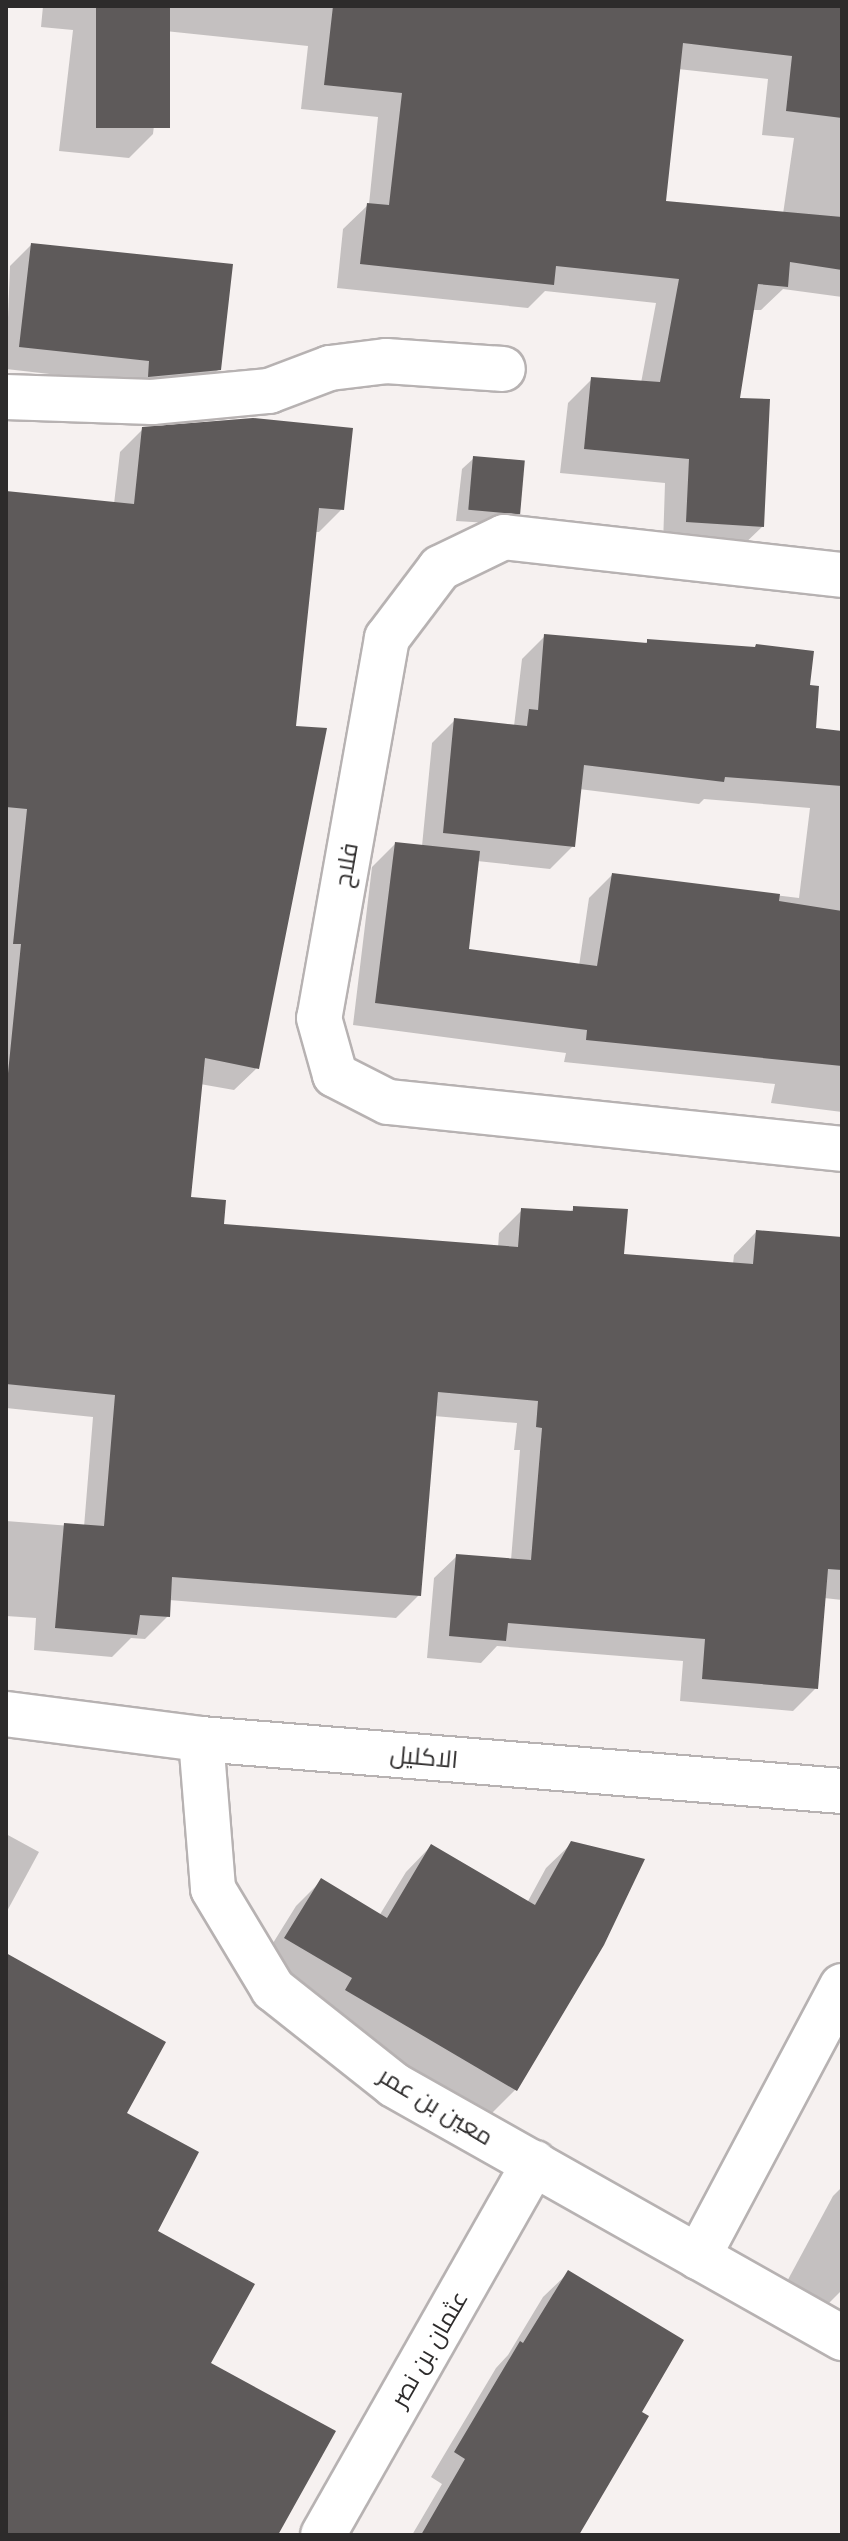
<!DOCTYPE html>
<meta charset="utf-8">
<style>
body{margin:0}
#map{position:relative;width:848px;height:2541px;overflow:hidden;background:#f6f1f0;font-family:"DM Sans",Cairo,sans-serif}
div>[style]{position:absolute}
.shadow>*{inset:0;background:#0003}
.building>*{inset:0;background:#5e5a5a;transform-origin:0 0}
.roads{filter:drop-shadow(2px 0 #b7b2b2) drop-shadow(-2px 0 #b7b2b2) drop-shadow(0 2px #b7b2b2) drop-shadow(0 -2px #b7b2b2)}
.minor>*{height:44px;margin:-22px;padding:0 22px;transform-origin:22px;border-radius:22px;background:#fff}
span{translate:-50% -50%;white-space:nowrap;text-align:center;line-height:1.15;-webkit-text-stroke:8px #fff;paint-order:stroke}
.street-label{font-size:24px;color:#2d2b2b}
.frame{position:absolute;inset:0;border:8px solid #2d2b2b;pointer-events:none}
</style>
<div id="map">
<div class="shadow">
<div style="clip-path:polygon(evenodd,43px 6px,842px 6px,842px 297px,783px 289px,761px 310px,752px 310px,737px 400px,763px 526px,738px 550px,663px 545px,665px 483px,560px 473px,568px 403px,592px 379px,641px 383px,656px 303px,545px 291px,528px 308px,337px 288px,343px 229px,369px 204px,378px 117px,301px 109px,308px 46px,165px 31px,153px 134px,129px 158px,59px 151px,73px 30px,41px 27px,43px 6px,678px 69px,768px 79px,762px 135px,794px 138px,783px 214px,664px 203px,678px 69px)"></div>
<div style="clip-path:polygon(31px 245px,219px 369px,198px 391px,6px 369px,10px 266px)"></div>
<div style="clip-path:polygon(143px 429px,342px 509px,319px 532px,315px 532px,257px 1068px,234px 1090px,200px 1084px,189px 1199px,221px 1226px,498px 1248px,499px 1233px,522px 1210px,569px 1213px,574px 1208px,622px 1256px,733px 1264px,734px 1255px,756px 1232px,842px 1239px,842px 1600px,824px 1598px,816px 1688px,793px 1711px,680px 1701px,683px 1661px,497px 1646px,481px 1663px,427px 1658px,434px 1578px,457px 1556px,511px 1560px,520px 1450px,514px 1450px,517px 1423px,434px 1416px,419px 1595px,396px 1618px,169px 1600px,168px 1616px,145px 1639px,131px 1638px,112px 1657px,34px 1650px,36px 1618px,6px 1616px,6px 1521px,84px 1527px,93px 1417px,6px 1408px,6px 494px,114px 504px,120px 452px)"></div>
<div style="clip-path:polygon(474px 458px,517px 513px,505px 524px,456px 521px,462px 469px)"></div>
<div style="clip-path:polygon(evenodd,545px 636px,644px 644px,648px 641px,808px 687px,814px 730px,842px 733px,842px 1112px,771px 1103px,775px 1084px,564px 1062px,566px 1053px,353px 1025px,372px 867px,395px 844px,422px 846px,432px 743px,455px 720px,514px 726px,522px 659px,545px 636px,579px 789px,699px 804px,704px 799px,810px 808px,799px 898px,612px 875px,589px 898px,579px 966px,467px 950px,477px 861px,550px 869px,573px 846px,579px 789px)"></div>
<div style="clip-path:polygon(6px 1834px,39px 1852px,6px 1913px)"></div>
<div style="clip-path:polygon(572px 1843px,515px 2090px,490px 2115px,321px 2016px,328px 2004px,260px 1964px,296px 1906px,322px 1880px,379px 1916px,406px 1872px,431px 1846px,527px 1903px,546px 1868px)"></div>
<div style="clip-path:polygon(842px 2187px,842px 2290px,824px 2308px,784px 2287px,833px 2196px)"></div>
<div style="clip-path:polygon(568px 2273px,639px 2413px,577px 2535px,412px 2535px,442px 2484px,431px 2477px,496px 2368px,508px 2355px,543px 2297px)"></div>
</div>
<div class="building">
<div style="left:96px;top:6px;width:74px;height:122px"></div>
<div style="clip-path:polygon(333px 6px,842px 6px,842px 118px,786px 111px,792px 56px,683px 43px,666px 201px,842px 217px,842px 270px,790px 262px,788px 287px,758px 284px,740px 398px,770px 399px,764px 527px,686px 522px,689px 459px,584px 449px,591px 377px,660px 382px,679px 279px,556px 266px,554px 285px,360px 264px,367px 203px,389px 205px,402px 93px,324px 85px)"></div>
<div style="clip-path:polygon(31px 243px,233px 264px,221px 370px,148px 377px,149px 361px,19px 347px)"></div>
<div style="clip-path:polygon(253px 418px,353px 428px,344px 510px,319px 508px,296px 726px,327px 728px,259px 1069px,205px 1058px,191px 1197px,226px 1200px,224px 1224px,518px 1247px,521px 1208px,573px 1211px,573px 1206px,628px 1209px,624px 1254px,753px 1264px,756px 1230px,842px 1237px,842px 1570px,828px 1569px,818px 1689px,702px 1679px,705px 1639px,508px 1623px,506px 1641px,449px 1636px,456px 1554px,531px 1560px,542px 1428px,536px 1427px,538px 1401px,438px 1392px,421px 1596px,172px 1577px,170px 1617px,140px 1615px,137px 1635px,55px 1628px,64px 1523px,104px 1526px,115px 1395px,6px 1384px,6px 1093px,21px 944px,13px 944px,27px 809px,6px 807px,6px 491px,134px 504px,142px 427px)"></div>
<div style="left:473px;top:456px;width:52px;height:54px;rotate:5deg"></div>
<div style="clip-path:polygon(544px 634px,647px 643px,647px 639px,755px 647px,756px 644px,814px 651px,810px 685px,819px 686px,816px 728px,842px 731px,842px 786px,725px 777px,724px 782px,584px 765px,575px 847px,443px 833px,454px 718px,527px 726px,529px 709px,538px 710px)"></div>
<div style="clip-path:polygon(395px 842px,480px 851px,469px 949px,597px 966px,612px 873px,780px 894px,779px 901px,842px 911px,842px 1066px,586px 1040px,587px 1030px,375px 1003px)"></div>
<div style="clip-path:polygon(571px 1841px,645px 1859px,604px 1945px,517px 2091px,345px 1990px,352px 1978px,284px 1938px,321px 1878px,387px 1918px,431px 1844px,535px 1905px)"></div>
<div style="clip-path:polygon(6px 1953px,166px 2042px,127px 2113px,199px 2152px,158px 2231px,255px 2284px,211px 2363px,336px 2431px,278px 2535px,6px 2535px)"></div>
<div style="clip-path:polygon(568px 2270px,684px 2340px,642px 2412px,649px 2416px,579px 2535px,421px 2535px,465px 2459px,454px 2452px,520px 2341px,523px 2343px)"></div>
</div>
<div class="roads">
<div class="minor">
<div style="left:6px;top:397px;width:146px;rotate:2deg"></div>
<div style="left:152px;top:402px;width:118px;rotate:-5.4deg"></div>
<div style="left:269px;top:391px;width:65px;rotate:-20.7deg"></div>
<div style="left:330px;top:368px;width:56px;rotate:-7.1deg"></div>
<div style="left:386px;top:361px;width:117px;rotate:3.9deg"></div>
<div style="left:842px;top:575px;width:340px;rotate:-173.6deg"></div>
<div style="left:504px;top:537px;width:71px;rotate:154.2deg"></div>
<div style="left:440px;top:568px;width:88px;rotate:127.1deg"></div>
<div style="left:387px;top:638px;width:386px;rotate:100.1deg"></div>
<div style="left:319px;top:1018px;width:59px;rotate:74.3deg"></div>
<div style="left:335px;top:1075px;width:59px;rotate:27deg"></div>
<div style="left:388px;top:1102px;width:456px;rotate:5.9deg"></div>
<div style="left:6px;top:1714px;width:197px;rotate:7.3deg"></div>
<div style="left:201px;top:1739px;width:643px;rotate:4.64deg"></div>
<div style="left:201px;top:1739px;width:150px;rotate:85.4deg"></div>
<div style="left:213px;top:1889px;width:117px;rotate:59deg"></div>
<div style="left:273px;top:1989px;width:154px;rotate:38.4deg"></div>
<div style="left:394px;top:2085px;width:515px;rotate:29.45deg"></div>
<div style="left:698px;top:2257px;width:307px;rotate:-62deg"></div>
<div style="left:323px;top:2535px;width:428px;rotate:-60.4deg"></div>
</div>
</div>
<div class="street-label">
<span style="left:346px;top:865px;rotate:-80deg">فلاح</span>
<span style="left:424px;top:1757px;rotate:5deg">الاكليل</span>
<span style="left:436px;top:2106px;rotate:31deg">معين بن عمر</span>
<span style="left:429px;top:2349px;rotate:-60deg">عثمان بن نصر</span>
</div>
<div class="frame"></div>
</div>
